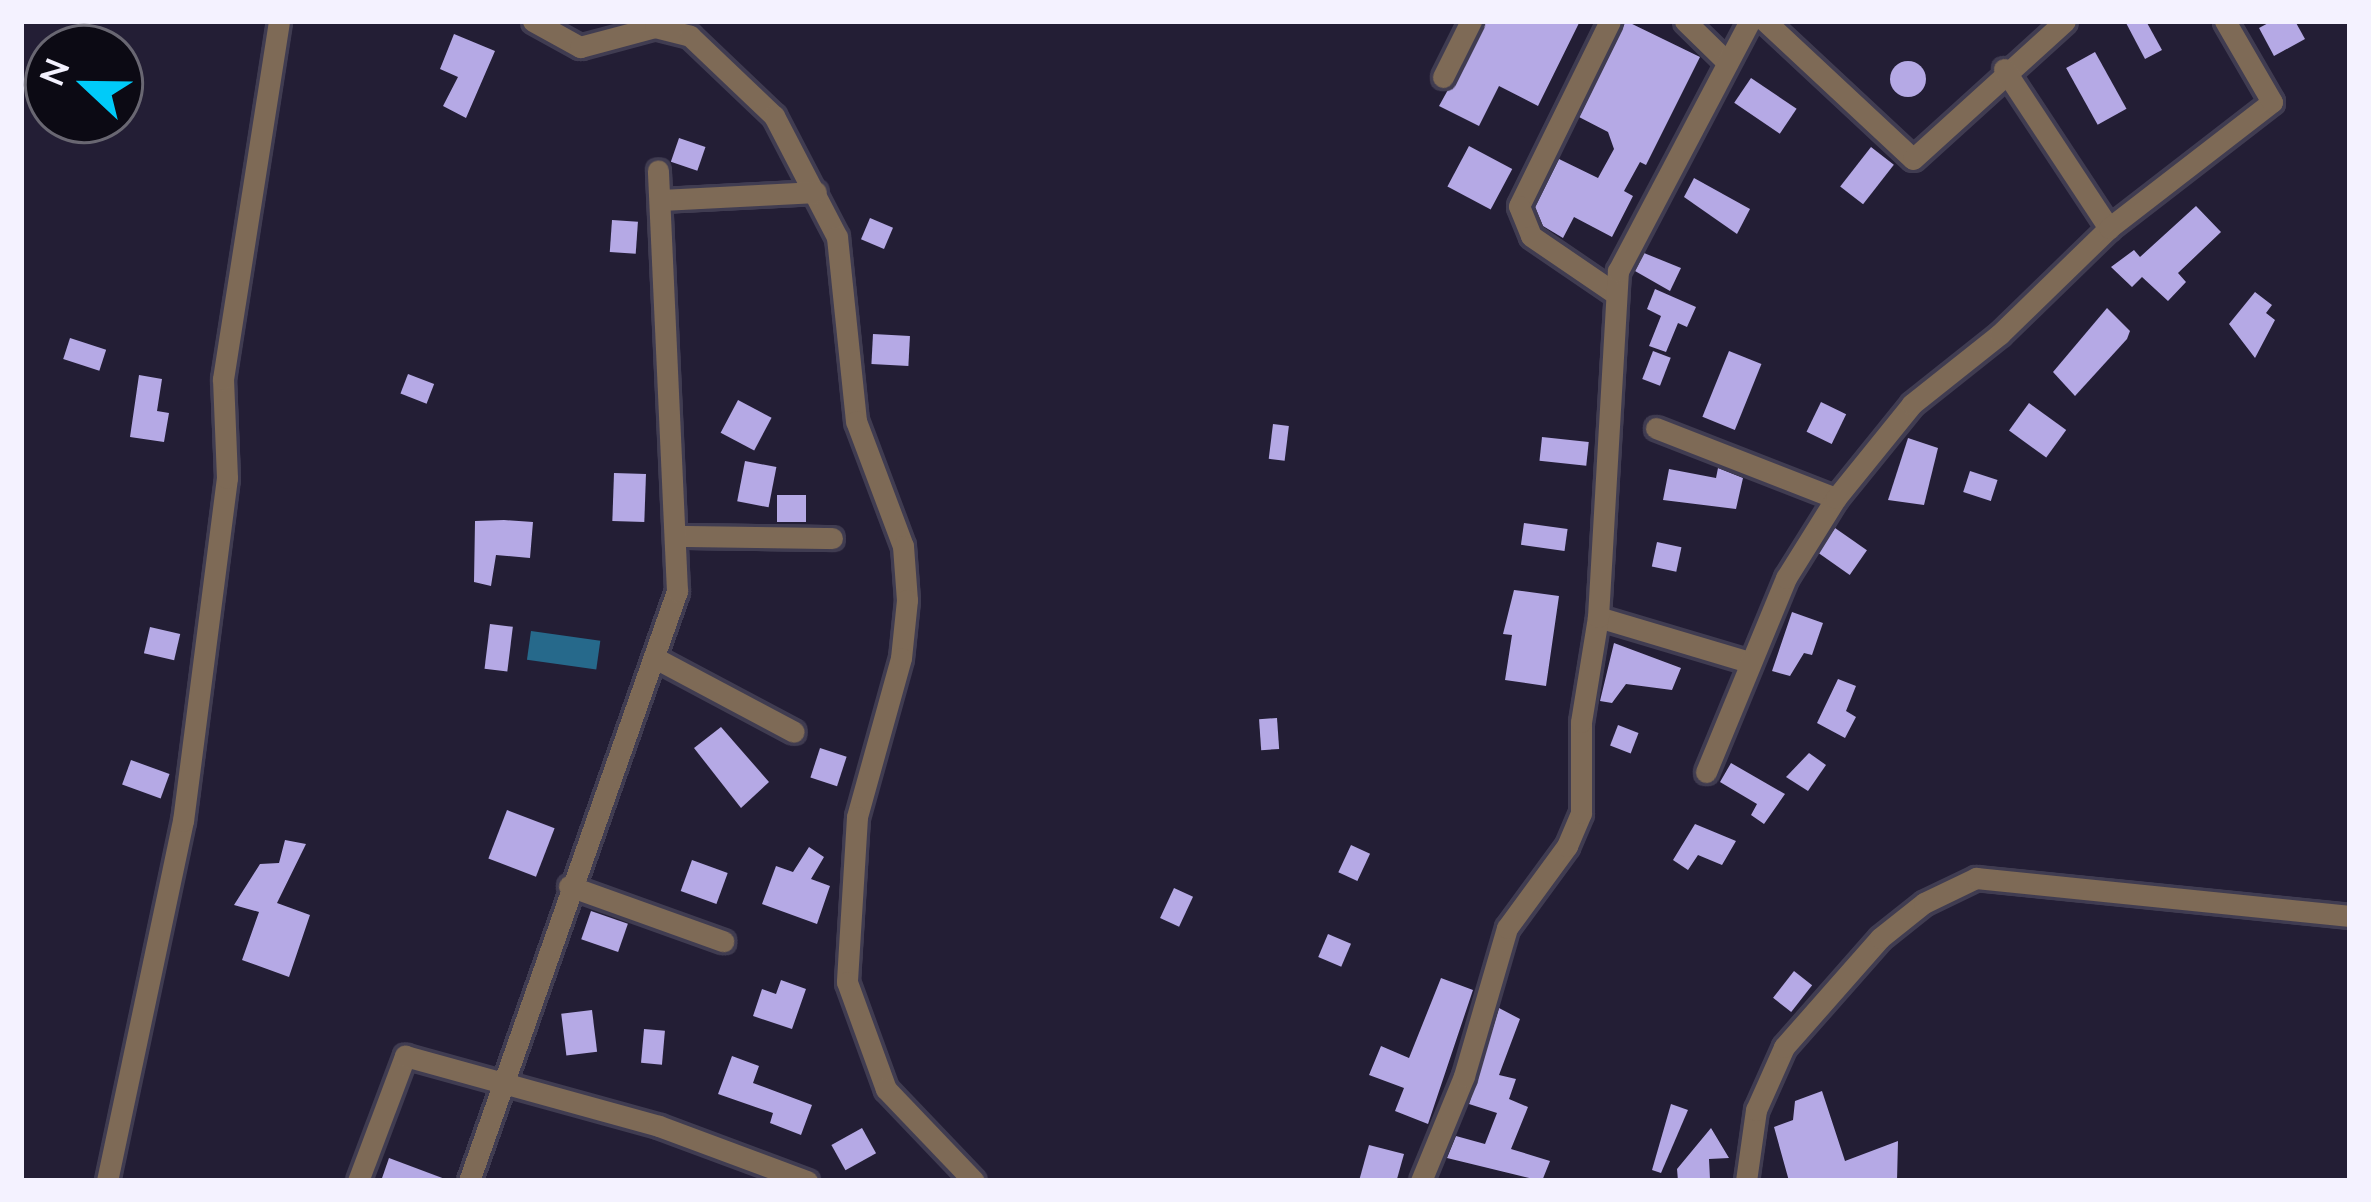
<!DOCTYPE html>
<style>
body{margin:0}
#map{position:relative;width:2371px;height:1202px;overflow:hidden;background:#231e35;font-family:Lato,sans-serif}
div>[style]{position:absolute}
.water>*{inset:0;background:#26698b;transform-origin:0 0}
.building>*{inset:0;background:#b5a9e5;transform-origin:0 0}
.round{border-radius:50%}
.roads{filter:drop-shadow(3px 0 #403c51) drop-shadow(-3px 0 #403c51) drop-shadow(0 3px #403c51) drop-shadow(0 -3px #403c51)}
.street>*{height:21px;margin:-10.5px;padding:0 10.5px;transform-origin:10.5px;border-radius:10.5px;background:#7e6a56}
span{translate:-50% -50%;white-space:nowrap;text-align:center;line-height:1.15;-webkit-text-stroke:12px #0c0a14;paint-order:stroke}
.frame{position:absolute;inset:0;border:24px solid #f4f2ff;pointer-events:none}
.north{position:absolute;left:24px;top:24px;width:120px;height:120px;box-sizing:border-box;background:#0c0a14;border:3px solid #696772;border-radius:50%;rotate:292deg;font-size:33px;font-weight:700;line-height:48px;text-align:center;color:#f4f2ff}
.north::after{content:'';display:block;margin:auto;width:42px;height:54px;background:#00cbf9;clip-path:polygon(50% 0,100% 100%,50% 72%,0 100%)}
</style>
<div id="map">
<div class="water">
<div style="left:531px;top:631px;width:70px;height:29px;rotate:8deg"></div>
</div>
<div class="building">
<div style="clip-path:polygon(1486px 21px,1580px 21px,1538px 106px,1499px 86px,1479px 126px,1439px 106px)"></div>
<div style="clip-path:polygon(1626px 21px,1700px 57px,1646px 165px,1640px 162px,1624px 191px,1633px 196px,1612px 237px,1574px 217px,1563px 238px,1543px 226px,1535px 207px,1559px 159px,1598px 178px,1614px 149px,1608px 132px,1579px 117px)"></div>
<div style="clip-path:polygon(2125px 21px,2146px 21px,2162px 50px,2145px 59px)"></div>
<div style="clip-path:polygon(2272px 21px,2295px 21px,2305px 39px,2274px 56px,2259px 28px)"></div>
<div style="clip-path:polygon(454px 34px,495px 51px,466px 118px,443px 106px,458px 77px,440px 69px)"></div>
<div style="left:2095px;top:52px;width:65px;height:33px;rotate:61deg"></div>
<div class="round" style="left:1890px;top:61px;width:36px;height:36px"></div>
<div style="left:1751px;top:78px;width:55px;height:30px;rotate:34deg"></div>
<div style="left:679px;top:138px;width:28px;height:25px;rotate:19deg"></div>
<div style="left:1469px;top:146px;width:49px;height:46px;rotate:28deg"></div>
<div style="left:1871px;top:147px;width:29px;height:50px;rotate:38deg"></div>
<div style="clip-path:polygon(1694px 178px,1750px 209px,1737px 234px,1684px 197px)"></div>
<div style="clip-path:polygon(2196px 206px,2221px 232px,2178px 273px,2186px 282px,2168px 301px,2142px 277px,2132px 287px,2111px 267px,2134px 250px,2140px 257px)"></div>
<div style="left:870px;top:218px;width:25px;height:23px;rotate:23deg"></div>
<div style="left:612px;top:220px;width:26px;height:32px;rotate:4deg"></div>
<div style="clip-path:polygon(1644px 253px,1681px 268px,1670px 291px,1635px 271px)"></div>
<div style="clip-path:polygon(1655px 289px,1696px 307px,1687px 327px,1678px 323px,1666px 352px,1649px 346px,1661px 316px,1647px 309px)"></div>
<div style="clip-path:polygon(2255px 292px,2272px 305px,2266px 313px,2275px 320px,2255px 358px,2229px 324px)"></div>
<div style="clip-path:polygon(2107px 308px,2130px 331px,2127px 339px,2075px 396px,2053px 372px)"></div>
<div style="left:873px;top:334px;width:37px;height:30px;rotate:3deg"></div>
<div style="left:70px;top:338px;width:38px;height:22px;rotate:18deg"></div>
<div style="left:1653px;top:351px;width:19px;height:30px;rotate:21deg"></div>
<div style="left:1729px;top:351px;width:35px;height:71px;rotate:22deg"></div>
<div style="left:408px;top:374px;width:28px;height:21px;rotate:21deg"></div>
<div style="clip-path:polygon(139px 375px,162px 379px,157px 411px,169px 413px,164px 442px,130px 437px)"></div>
<div style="left:738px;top:400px;width:38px;height:37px;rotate:28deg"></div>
<div style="left:1821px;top:402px;width:28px;height:33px;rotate:26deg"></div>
<div style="left:2029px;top:403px;width:46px;height:34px;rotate:36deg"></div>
<div style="left:1273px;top:424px;width:16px;height:35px;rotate:7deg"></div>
<div style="left:1542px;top:437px;width:47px;height:24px;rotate:6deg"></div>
<div style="clip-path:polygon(1908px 438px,1938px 448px,1924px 505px,1888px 500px)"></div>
<div style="left:745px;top:461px;width:32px;height:41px;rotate:11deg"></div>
<div style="clip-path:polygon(1718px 468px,1743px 478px,1736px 509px,1663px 500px,1669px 469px,1716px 478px)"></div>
<div style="left:1970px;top:471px;width:29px;height:22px;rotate:18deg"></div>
<div style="left:614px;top:473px;width:32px;height:48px;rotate:2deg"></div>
<div style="left:806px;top:495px;width:27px;height:29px;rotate:90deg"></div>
<div style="clip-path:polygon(504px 520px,533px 522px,530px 558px,496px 555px,491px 586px,474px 582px,475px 521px)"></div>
<div style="left:1524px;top:523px;width:44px;height:22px;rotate:8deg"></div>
<div style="left:1835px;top:528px;width:39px;height:30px;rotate:35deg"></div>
<div style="left:1657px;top:542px;width:25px;height:25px;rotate:12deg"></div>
<div style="clip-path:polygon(1514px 590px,1559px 596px,1546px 686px,1505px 680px,1512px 635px,1503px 634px)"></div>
<div style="clip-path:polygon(1792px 612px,1823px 623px,1812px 655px,1804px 653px,1790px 676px,1772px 671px)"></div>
<div style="left:490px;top:624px;width:23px;height:45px;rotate:7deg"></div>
<div style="left:150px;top:627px;width:31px;height:27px;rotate:13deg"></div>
<div style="clip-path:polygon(1614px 643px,1681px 668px,1672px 690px,1626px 684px,1612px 703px,1600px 701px)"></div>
<div style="clip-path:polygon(1838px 679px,1856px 686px,1846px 711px,1856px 717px,1845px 738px,1817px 723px)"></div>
<div style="left:1277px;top:718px;width:31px;height:18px;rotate:86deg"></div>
<div style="left:1618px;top:725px;width:22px;height:22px;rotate:21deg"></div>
<div style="clip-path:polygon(721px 727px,769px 782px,741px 808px,694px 748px)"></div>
<div style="left:820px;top:748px;width:28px;height:31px;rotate:18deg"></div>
<div style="clip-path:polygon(1809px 753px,1826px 765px,1808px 791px,1786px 777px)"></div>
<div style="left:131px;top:760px;width:41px;height:26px;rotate:20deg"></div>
<div style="clip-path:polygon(1731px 763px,1785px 794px,1764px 824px,1751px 815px,1757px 804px,1720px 782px)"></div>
<div style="left:507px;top:810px;width:51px;height:52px;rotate:21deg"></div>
<div style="clip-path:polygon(1695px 824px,1736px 841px,1722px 865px,1698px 855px,1688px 870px,1673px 860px)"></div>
<div style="clip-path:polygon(285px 840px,306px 844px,277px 903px,310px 915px,289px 977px,242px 960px,259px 912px,234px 905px,260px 864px,279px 863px)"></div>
<div style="left:1351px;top:845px;width:21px;height:30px;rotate:25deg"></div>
<div style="clip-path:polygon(809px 847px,824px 857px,811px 879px,830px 886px,817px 924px,762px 904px,776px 866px,793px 872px)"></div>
<div style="left:692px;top:860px;width:38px;height:33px;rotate:20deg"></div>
<div style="left:1174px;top:888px;width:21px;height:33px;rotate:25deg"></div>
<div style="left:591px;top:911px;width:39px;height:30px;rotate:19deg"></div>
<div style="left:1328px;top:934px;width:25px;height:25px;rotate:23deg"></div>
<div style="left:1794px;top:971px;width:23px;height:34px;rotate:38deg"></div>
<div style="clip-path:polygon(1441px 978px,1473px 990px,1428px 1124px,1395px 1111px,1404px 1088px,1369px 1075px,1381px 1046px,1409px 1058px)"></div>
<div style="clip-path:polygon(781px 980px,806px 989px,792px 1029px,753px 1016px,762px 989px,776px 994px)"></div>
<div style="clip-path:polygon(1499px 1008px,1520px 1019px,1499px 1075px,1516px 1079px,1509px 1099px,1528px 1107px,1511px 1149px,1550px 1161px,1542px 1181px,1447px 1158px,1456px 1136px,1485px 1144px,1497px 1113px,1469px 1104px)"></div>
<div style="left:592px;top:1010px;width:42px;height:31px;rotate:83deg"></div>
<div style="left:644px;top:1029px;width:21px;height:34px;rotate:5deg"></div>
<div style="clip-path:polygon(732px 1056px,759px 1066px,753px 1083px,812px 1105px,801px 1135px,770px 1123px,773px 1113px,718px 1094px)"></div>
<div style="clip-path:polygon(1822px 1091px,1845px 1161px,1898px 1141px,1897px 1181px,1789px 1181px,1774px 1127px,1793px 1120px,1795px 1101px)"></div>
<div style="clip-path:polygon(1671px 1104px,1688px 1110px,1661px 1173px,1652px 1170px)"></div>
<div style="left:862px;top:1128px;width:29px;height:35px;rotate:61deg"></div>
<div style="clip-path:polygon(1711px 1128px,1729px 1158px,1709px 1159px,1710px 1179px,1678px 1181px,1677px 1169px)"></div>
<div style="clip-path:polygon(1369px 1145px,1404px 1154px,1397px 1179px,1359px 1181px)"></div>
<div style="clip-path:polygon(389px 1158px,445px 1179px,445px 1181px,381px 1181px)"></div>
</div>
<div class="roads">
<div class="street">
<div style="left:533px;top:21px;width:54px;rotate:29deg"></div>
<div style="left:580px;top:47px;width:78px;rotate:-14.9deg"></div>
<div style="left:655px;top:27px;width:36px;rotate:14deg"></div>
<div style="left:690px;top:36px;width:116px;rotate:43.6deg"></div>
<div style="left:774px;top:116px;width:136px;rotate:62.5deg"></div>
<div style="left:837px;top:237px;width:185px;rotate:84.1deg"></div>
<div style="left:856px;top:421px;width:134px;rotate:69.4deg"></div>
<div style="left:903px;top:546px;width:54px;rotate:85.8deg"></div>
<div style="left:907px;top:600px;width:58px;rotate:95.9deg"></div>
<div style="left:901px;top:658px;width:165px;rotate:105.5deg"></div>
<div style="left:857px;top:817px;width:165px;rotate:93.5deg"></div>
<div style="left:847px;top:982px;width:114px;rotate:70deg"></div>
<div style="left:886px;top:1089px;width:127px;rotate:46.3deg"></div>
<div style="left:1610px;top:21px;width:206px;rotate:116.2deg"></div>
<div style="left:1519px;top:206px;width:32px;rotate:68deg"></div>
<div style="left:1531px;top:236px;width:99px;rotate:34.3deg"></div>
<div style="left:1685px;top:21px;width:54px;rotate:44.3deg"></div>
<div style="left:1765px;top:21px;width:202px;rotate:43deg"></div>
<div style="left:1913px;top:159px;width:205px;rotate:-42.2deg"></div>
<div style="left:2004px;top:69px;width:191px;rotate:56.6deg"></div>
<div style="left:1443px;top:77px;width:63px;rotate:-63.4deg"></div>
<div style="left:662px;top:200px;width:154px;rotate:-3deg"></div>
<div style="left:1656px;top:428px;width:193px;rotate:21.3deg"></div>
<div style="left:680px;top:536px;width:152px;rotate:0.8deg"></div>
<div style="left:1598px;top:617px;width:158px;rotate:16.6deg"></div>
<div style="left:655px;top:658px;width:157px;rotate:28deg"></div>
<div style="left:1706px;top:772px;width:210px;rotate:-67.6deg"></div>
<div style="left:1786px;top:578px;width:94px;rotate:-58deg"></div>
<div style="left:1836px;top:498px;width:121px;rotate:-51deg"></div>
<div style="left:1912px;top:404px;width:112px;rotate:-38.5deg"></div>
<div style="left:2000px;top:334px;width:152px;rotate:-44.2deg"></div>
<div style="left:2109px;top:228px;width:206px;rotate:-37.7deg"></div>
<div style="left:2272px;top:102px;width:94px;rotate:-120.1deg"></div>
<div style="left:569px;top:886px;width:164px;rotate:19.7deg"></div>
<div style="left:107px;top:1181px;width:368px;rotate:-78.1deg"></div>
<div style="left:183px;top:821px;width:346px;rotate:-82.7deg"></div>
<div style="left:227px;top:478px;width:99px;rotate:-92.3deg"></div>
<div style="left:223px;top:379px;width:362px;rotate:-81.1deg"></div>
<div style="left:358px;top:1181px;width:134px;rotate:-69.4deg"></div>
<div style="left:405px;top:1056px;width:263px;rotate:15.4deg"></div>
<div style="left:659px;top:1126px;width:158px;rotate:20.4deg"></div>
<div style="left:469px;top:1181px;width:626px;rotate:-70.58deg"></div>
<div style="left:677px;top:591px;width:421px;rotate:-92.6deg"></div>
<div style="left:1421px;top:1181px;width:113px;rotate:-67.7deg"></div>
<div style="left:1464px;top:1076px;width:154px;rotate:-73.8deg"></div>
<div style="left:1507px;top:928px;width:102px;rotate:-53.8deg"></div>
<div style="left:1567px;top:846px;width:36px;rotate:-67deg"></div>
<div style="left:1581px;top:813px;width:91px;rotate:-90deg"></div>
<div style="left:1581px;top:722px;width:106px;rotate:-80.8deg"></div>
<div style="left:1598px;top:617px;width:347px;rotate:-86.7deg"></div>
<div style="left:1618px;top:271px;width:283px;rotate:-62.2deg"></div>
<div style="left:1746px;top:1181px;width:72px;rotate:-82deg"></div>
<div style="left:1756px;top:1110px;width:69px;rotate:-66deg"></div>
<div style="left:1784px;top:1047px;width:145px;rotate:-48.6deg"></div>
<div style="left:1880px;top:938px;width:56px;rotate:-38.5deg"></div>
<div style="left:1924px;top:903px;width:58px;rotate:-25.7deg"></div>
<div style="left:1976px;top:878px;width:376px;rotate:5.8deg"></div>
</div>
</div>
<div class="frame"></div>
<div class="north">N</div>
</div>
